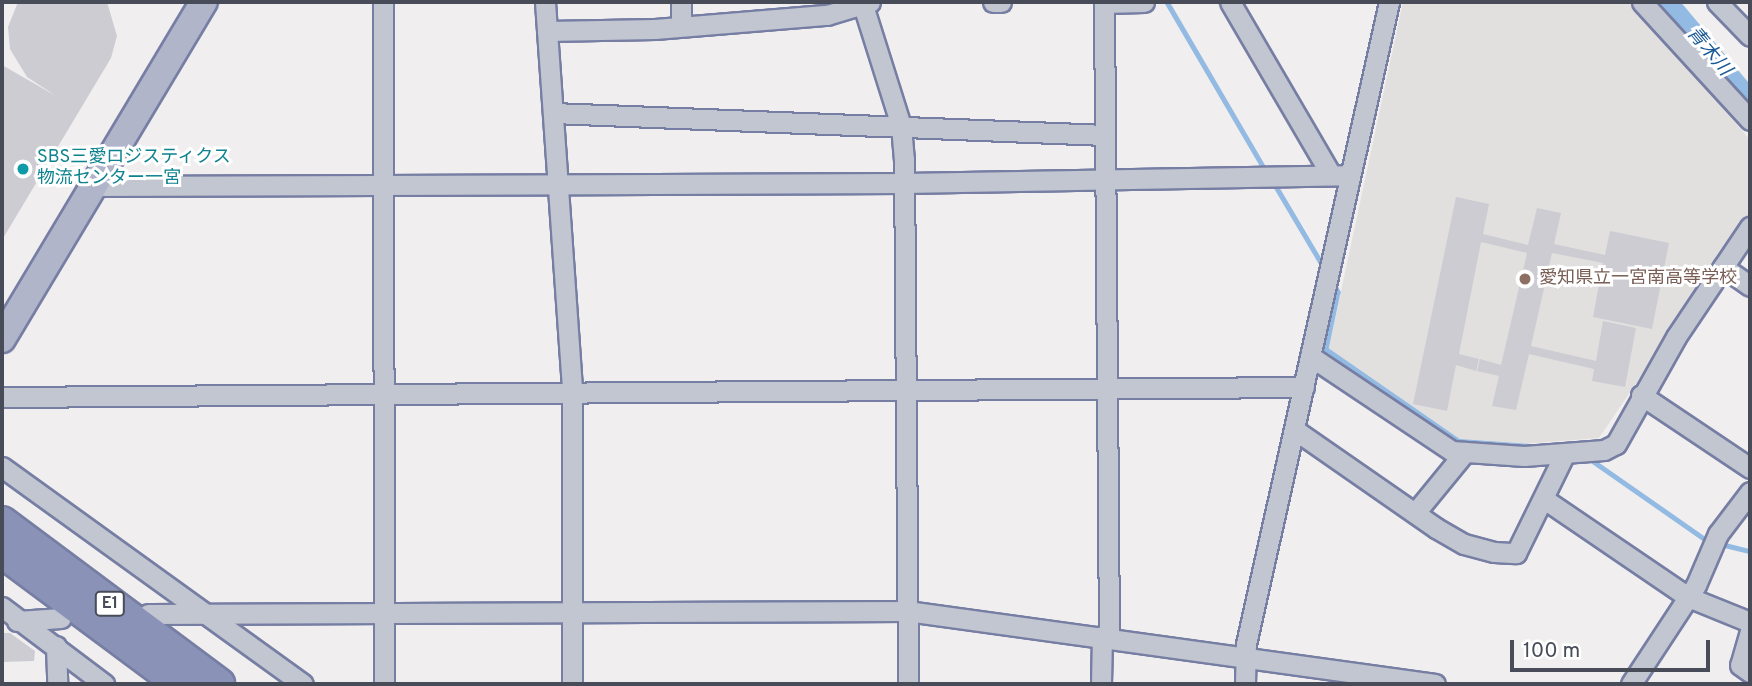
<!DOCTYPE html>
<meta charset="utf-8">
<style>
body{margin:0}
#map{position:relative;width:1752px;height:686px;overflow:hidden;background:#f0eeee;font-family:Overpass,"Noto Sans JP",sans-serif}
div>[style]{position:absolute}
.education>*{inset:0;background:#e1e0df}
.stream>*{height:4.5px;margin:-2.25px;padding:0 2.25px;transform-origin:2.25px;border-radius:2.25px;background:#92bae2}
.river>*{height:24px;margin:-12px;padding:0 12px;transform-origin:12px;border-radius:12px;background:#92bae2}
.building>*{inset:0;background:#ccccd2}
.roads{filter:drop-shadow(2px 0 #767ea3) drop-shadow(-2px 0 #767ea3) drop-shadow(0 2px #767ea3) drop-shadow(0 -2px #767ea3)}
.minor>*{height:19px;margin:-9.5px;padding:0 9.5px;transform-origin:9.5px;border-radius:9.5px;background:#c2c6d1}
.major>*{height:26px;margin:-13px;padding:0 13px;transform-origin:13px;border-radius:13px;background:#b0b5ca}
.highway>*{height:30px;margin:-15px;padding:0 15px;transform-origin:15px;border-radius:15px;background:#8a93b7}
.dots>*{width:19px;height:19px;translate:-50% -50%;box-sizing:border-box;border:4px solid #fff;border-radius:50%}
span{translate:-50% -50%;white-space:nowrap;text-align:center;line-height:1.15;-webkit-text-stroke:6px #fff;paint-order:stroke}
.shield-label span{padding:2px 5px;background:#fff;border:2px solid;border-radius:5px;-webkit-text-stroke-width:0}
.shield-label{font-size:16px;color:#484c59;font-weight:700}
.culture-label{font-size:18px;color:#0d838f}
.left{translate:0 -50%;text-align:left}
.education-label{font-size:18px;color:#785e54}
.water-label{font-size:19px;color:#1b5a98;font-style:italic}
.frame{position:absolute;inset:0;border:4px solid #484c59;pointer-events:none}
.scale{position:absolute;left:1510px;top:640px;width:200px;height:32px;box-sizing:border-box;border:4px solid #484c59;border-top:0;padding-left:9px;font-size:21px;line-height:24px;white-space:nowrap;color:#484c59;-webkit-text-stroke:5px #fff;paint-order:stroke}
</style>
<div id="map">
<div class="education">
<div style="clip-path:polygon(1403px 2px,1632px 2px,1750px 140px,1750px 215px,1599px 438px,1520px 444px,1461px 440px,1328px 352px)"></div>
</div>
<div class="stream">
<div style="left:1167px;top:2px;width:194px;rotate:59.7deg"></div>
<div style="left:1274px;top:183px;width:96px;rotate:59.4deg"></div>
<div style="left:1333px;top:282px;width:11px;rotate:63deg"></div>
<div style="left:1338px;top:292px;width:58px;rotate:101.9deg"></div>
<div style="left:1326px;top:349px;width:162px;rotate:34.7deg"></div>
<div style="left:1459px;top:441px;width:71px;rotate:4deg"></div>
<div style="left:1590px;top:459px;width:145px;rotate:34.9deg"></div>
<div style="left:1721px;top:544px;width:30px;rotate:14deg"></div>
</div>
<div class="river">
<div style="left:1665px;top:2px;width:132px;rotate:49.9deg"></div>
</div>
<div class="building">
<div style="clip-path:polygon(18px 2px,107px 2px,117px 36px,111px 58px,2px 240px,2px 65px,56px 96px,27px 77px,10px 49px,8px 27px)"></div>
<div style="clip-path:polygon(1456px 197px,1489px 204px,1483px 234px,1528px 245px,1537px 208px,1561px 213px,1554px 244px,1605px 255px,1610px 231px,1669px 243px,1652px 329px,1593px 317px,1603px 263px,1552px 253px,1531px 346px,1596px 361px,1603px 321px,1636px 328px,1625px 387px,1592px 381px,1594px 369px,1529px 354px,1516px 410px,1492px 406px,1499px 376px,1477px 371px,1480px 359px,1501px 365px,1527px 253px,1481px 242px,1459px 354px,1479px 359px,1476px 371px,1456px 365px,1447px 411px,1413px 404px)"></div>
<div style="clip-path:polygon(2px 633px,10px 633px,35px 651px,34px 661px,2px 662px)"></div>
</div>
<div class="roads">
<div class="minor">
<div style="left:383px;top:2px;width:682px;rotate:89.92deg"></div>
<div style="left:545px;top:2px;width:392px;rotate:86deg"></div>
<div style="left:572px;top:393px;width:291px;rotate:90deg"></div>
<div style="left:681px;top:2px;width:24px;rotate:90deg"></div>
<div style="left:862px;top:2px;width:130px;rotate:72.5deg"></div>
<div style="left:901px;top:126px;width:33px;rotate:85deg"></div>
<div style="left:904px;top:159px;width:525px;rotate:89.56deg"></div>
<div style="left:993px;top:2px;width:8px"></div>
<div style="left:1104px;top:2px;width:635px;rotate:89.55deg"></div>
<div style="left:1230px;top:2px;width:200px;rotate:59.7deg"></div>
<div style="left:1642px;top:2px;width:160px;rotate:47.5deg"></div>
<div style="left:1717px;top:2px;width:47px;rotate:45.9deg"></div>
<div style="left:1104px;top:3px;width:40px;rotate:-1.4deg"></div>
<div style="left:547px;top:31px;width:108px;rotate:-1.1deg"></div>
<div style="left:655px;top:29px;width:173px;rotate:-4.7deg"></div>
<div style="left:827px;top:15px;width:45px;rotate:-16.8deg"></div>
<div style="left:553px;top:113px;width:552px;rotate:2.28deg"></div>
<div style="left:93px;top:186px;width:811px;rotate:-0.21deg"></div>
<div style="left:904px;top:183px;width:444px;rotate:-1deg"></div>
<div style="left:1723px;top:267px;width:33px;rotate:35deg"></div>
<div style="left:1310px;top:356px;width:171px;rotate:33.8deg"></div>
<div style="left:1452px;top:451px;width:72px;rotate:4deg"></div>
<div style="left:1524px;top:456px;width:80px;rotate:-4.3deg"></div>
<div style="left:1604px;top:450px;width:13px;rotate:-27deg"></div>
<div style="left:1616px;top:444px;width:123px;rotate:-60.7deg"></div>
<div style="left:1676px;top:337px;width:133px;rotate:-56.1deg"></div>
<div style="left:1641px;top:395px;width:131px;rotate:33.8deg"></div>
<div style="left:2px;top:397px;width:1302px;rotate:-0.44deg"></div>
<div style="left:1295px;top:430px;width:172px;rotate:34.8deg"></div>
<div style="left:1436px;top:528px;width:32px;rotate:30deg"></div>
<div style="left:1464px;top:544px;width:31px;rotate:15deg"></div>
<div style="left:1494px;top:552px;width:22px;rotate:3deg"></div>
<div style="left:1516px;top:553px;width:111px;rotate:-63.9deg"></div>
<div style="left:2px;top:467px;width:371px;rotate:35.8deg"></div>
<div style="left:1544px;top:499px;width:174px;rotate:34.2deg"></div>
<div style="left:1688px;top:597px;width:67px;rotate:22deg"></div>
<div style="left:1415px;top:513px;width:79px;rotate:-50.7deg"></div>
<div style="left:2px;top:607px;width:128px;rotate:37deg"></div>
<div style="left:148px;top:614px;width:759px;rotate:-0.23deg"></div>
<div style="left:907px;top:611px;width:533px;rotate:7.87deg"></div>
<div style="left:17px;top:621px;width:44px;rotate:-3.9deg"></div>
<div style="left:1750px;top:631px;width:35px;rotate:106deg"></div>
<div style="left:1740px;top:665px;width:12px;rotate:35deg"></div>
<div style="left:56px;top:646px;width:38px;rotate:88deg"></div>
<div style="left:1101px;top:684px;width:48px;rotate:-88.8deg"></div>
<div style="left:1245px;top:684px;width:40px;rotate:-88.6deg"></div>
<div style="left:1246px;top:644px;width:658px;rotate:-77.44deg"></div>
<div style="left:1631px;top:684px;width:118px;rotate:-56.7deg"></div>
<div style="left:1696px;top:585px;width:56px;rotate:-66.7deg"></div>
<div style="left:1718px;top:534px;width:53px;rotate:-52.7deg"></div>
</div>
<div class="major">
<div style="left:2px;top:339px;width:393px;rotate:-59.1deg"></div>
</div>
<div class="highway">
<div style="left:2px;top:522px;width:271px;rotate:36.7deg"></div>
<div style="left:2px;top:552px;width:222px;rotate:36.6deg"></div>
</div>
</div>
<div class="dots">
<div style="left:23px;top:169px;background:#0f9aa8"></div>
<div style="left:1525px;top:279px;background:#8d6e63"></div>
</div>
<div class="shield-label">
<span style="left:110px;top:604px">E1</span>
</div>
<div class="culture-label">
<span class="left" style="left:37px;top:169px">SBS三愛ロジスティクス<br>物流センター一宮</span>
</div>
<div class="education-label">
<span class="left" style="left:1539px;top:279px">愛知県立一宮南高等学校</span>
</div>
<div class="water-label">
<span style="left:1708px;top:52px;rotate:50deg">青木川</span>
</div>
<div class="frame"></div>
<div class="scale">100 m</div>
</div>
